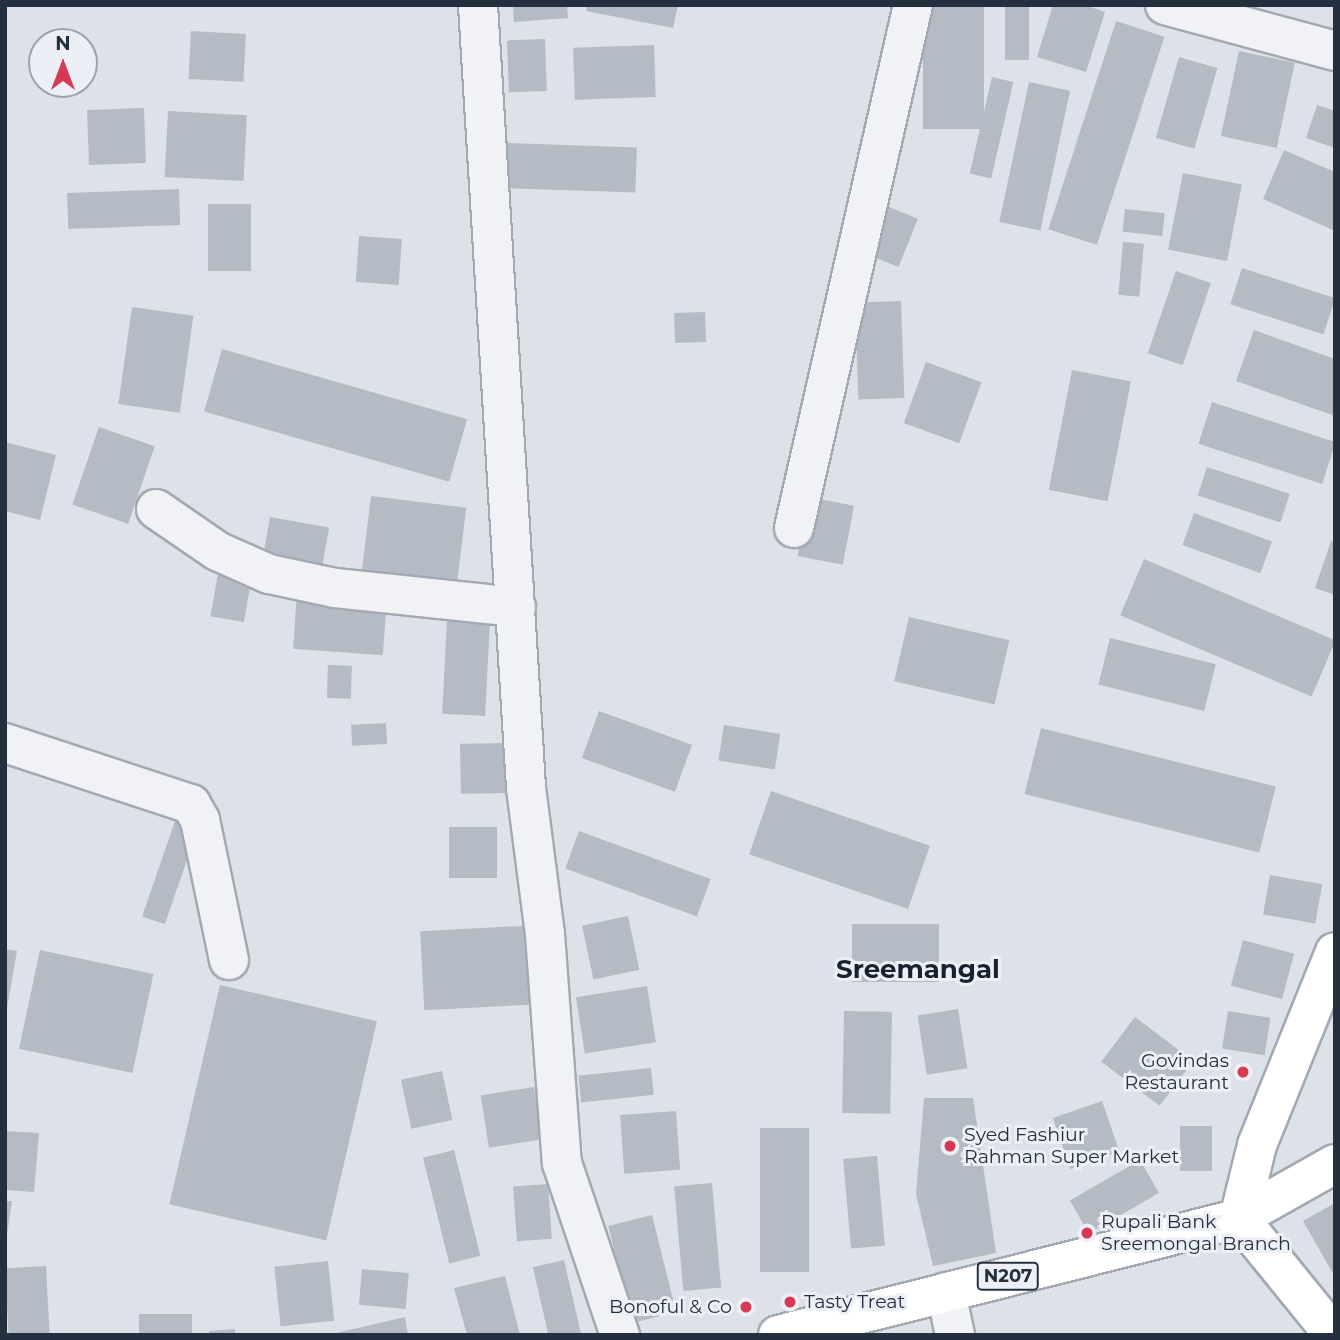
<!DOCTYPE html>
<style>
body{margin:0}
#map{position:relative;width:1340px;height:1340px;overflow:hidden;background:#dde2e8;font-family:Montserrat,sans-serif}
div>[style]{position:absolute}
.building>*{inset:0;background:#b4bbc5;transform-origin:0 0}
.roads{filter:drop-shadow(2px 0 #a2a9b2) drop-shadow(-2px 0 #a2a9b2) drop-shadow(0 2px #a2a9b2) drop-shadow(0 -2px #a2a9b2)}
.minor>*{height:38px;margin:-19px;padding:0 19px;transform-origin:19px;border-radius:19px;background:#f0f2f6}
.major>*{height:38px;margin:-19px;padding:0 19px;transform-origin:19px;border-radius:19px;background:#fff}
.highway>*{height:38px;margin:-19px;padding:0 19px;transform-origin:19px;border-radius:19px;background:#fff}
.dots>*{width:19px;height:19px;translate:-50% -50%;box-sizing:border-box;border:4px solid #ecf0f6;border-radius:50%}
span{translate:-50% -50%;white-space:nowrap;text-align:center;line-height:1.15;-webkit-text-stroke:6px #ecf0f6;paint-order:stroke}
.shield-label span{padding:2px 5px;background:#ecf0f6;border:2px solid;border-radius:5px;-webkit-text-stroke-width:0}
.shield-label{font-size:18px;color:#25303f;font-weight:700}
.poi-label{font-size:19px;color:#25303f}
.right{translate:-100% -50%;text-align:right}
.left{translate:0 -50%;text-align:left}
.district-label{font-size:26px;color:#182130;font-weight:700}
.frame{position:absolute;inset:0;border:7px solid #25303f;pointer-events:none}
.north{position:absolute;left:28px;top:28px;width:70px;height:70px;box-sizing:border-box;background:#ecf0f6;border:2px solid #9ca3ad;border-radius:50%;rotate:0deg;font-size:19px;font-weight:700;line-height:28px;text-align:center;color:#25303f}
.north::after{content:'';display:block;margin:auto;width:24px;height:32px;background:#d73854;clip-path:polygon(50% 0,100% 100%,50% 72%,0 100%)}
</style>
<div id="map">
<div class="building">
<div style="clip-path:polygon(513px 5px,567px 5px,568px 18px,514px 22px)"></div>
<div style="clip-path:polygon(587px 5px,678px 5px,673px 28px,586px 11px)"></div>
<div style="left:923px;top:5px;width:61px;height:124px"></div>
<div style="left:1005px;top:5px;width:24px;height:55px"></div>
<div style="clip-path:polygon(1053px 5px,1085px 5px,1105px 12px,1086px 72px,1037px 57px)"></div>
<div style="left:1116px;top:21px;width:51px;height:219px;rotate:18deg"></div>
<div style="left:191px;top:31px;width:55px;height:48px;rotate:3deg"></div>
<div style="left:545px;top:39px;width:52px;height:38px;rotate:88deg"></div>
<div style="left:654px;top:45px;width:52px;height:81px;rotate:88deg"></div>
<div style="left:1239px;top:51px;width:57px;height:87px;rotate:12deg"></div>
<div style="left:1179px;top:57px;width:40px;height:84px;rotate:16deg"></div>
<div style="left:992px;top:77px;width:22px;height:99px;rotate:13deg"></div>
<div style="left:1029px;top:82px;width:42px;height:143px;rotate:12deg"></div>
<div style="clip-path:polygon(1317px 105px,1335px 111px,1335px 148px,1306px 138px)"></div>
<div style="left:144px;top:108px;width:55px;height:57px;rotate:88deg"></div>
<div style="left:168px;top:111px;width:79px;height:66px;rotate:3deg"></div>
<div style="left:505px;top:143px;width:132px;height:45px;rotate:2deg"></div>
<div style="clip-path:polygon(1284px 150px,1335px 172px,1335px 231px,1263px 199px)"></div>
<div style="left:1183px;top:173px;width:60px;height:78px;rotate:11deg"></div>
<div style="left:179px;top:189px;width:36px;height:112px;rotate:88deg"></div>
<div style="left:879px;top:203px;width:42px;height:52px;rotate:22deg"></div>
<div style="left:208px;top:204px;width:43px;height:67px"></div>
<div style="left:1125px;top:209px;width:40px;height:23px;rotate:6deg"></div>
<div style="left:359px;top:236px;width:43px;height:46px;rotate:4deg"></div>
<div style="left:1123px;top:242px;width:21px;height:53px;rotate:5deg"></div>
<div style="left:1242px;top:268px;width:98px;height:38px;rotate:18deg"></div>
<div style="left:1176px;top:271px;width:37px;height:87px;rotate:19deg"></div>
<div style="left:901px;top:301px;width:97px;height:46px;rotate:88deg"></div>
<div style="left:132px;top:307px;width:62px;height:98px;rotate:8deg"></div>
<div style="left:705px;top:312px;width:30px;height:31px;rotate:88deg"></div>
<div style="clip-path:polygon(1254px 330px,1335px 359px,1335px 416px,1236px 381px)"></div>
<div style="left:222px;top:349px;width:255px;height:65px;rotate:16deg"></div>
<div style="left:926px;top:362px;width:59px;height:65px;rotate:20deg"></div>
<div style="left:1072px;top:370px;width:60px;height:122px;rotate:11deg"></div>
<div style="left:1212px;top:402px;width:130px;height:44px;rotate:18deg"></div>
<div style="left:99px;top:427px;width:59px;height:82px;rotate:19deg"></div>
<div style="clip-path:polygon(5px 442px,56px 455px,40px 520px,5px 511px)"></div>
<div style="left:1207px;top:467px;width:87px;height:30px;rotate:18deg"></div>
<div style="left:371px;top:496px;width:96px;height:75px;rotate:7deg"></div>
<div style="left:809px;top:497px;width:46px;height:60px;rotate:11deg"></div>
<div style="left:1194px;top:513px;width:83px;height:34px;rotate:20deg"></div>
<div style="left:270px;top:517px;width:60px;height:48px;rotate:10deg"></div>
<div style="clip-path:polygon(1331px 541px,1335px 542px,1335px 595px,1315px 588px)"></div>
<div style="left:1144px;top:559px;width:208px;height:61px;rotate:23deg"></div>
<div style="left:220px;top:562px;width:34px;height:55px;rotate:10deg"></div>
<div style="left:297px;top:593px;width:90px;height:56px;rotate:4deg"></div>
<div style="left:909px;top:617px;width:103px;height:66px;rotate:13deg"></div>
<div style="left:447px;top:621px;width:43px;height:93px;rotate:3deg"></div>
<div style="left:1110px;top:638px;width:109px;height:48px;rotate:14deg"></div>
<div style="left:328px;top:665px;width:24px;height:33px;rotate:2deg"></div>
<div style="left:599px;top:711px;width:99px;height:50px;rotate:20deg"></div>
<div style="left:386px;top:723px;width:21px;height:35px;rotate:87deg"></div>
<div style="left:724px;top:725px;width:57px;height:36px;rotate:9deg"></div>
<div style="left:1041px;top:728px;width:242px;height:68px;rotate:14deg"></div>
<div style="left:509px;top:743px;width:50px;height:49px;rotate:89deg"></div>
<div style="left:771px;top:791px;width:168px;height:67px;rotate:19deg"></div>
<div style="left:175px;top:821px;width:24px;height:101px;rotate:19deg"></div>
<div style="left:449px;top:827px;width:48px;height:51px"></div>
<div style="left:579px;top:831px;width:140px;height:40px;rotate:20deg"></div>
<div style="left:1270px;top:875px;width:53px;height:40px;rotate:10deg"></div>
<div style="left:628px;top:916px;width:55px;height:47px;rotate:78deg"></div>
<div style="left:852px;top:924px;width:87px;height:58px"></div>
<div style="left:540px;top:925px;width:79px;height:120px;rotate:87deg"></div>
<div style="left:1243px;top:940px;width:53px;height:47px;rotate:15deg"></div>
<div style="clip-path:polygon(5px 949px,17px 951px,7px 1008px,5px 1007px)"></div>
<div style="left:40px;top:950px;width:116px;height:101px;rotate:12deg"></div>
<div style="left:220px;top:985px;width:161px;height:225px;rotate:13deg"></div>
<div style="left:647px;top:986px;width:57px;height:72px;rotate:81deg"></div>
<div style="left:958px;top:1009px;width:60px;height:41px;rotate:81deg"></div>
<div style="left:844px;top:1011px;width:48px;height:102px;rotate:1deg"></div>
<div style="left:1228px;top:1011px;width:43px;height:38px;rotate:9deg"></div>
<div style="left:1135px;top:1017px;width:73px;height:56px;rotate:37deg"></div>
<div style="left:651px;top:1068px;width:27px;height:73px;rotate:84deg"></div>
<div style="left:442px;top:1071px;width:50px;height:42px;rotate:78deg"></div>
<div style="left:534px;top:1087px;width:53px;height:54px;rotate:81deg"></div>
<div style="clip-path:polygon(924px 1098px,973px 1098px,996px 1253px,933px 1266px,916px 1194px)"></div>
<div style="left:1102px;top:1101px;width:54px;height:52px;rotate:71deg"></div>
<div style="left:676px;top:1111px;width:59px;height:56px;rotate:86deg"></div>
<div style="left:1180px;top:1126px;width:32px;height:45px"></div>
<div style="left:760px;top:1128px;width:49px;height:144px"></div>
<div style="clip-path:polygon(5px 1131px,39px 1133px,34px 1192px,5px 1190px)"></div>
<div style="left:454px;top:1150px;width:109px;height:32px;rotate:76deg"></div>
<div style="left:877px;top:1156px;width:90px;height:34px;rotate:85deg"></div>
<div style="left:1140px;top:1160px;width:38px;height:81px;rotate:60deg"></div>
<div style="left:712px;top:1183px;width:105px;height:38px;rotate:85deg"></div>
<div style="left:548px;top:1184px;width:55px;height:35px;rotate:86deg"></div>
<div style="clip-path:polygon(5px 1201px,12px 1201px,7px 1235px,5px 1235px)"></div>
<div style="clip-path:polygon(1335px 1203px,1335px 1277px,1303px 1221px)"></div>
<div style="left:652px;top:1215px;width:100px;height:45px;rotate:76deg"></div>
<div style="left:564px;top:1260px;width:77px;height:32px;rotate:77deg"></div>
<div style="left:328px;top:1261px;width:60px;height:54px;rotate:84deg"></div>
<div style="left:46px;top:1266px;width:69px;height:41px;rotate:87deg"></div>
<div style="left:362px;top:1269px;width:47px;height:36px;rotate:5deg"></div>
<div style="clip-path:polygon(505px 1276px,520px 1335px,467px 1335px,454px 1288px)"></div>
<div style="left:139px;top:1314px;width:53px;height:21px"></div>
<div style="clip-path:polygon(405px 1317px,408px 1335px,332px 1335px,332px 1334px)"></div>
<div style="clip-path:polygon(235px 1329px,235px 1335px,209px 1335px,209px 1331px)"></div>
</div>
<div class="roads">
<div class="minor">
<div style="left:478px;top:5px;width:784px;rotate:86.49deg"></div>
<div style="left:526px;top:788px;width:147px;rotate:82.6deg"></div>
<div style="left:545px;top:934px;width:230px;rotate:85.8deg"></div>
<div style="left:562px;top:1163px;width:182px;rotate:71.4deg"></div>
<div style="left:1165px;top:5px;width:176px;rotate:15.1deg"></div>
<div style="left:156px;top:509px;width:74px;rotate:34.5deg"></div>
<div style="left:217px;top:551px;width:57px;rotate:23.9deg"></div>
<div style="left:269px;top:574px;width:67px;rotate:12deg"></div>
<div style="left:335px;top:588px;width:182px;rotate:6deg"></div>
<div style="left:794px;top:528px;width:536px;rotate:-77.18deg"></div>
<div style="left:5px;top:743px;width:196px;rotate:18.2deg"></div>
<div style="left:191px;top:804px;width:18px;rotate:61deg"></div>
<div style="left:200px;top:820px;width:143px;rotate:78.3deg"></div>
<div style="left:946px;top:1292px;width:44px;rotate:78.2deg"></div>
</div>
<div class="major">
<div style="left:1334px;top:1335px;width:151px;rotate:-129.1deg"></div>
<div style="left:1239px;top:1218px;width:110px;rotate:-29.4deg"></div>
</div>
<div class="highway">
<div style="left:778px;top:1335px;width:476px;rotate:-14.2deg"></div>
<div style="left:1239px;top:1218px;width:75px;rotate:-76.1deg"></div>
<div style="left:1257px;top:1145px;width:208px;rotate:-68deg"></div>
</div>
</div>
<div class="dots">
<div style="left:1243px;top:1072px;background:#d73854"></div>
<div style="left:950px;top:1146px;background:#d73854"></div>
<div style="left:1087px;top:1233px;background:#d73854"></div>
<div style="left:790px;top:1302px;background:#d73854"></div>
<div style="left:746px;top:1307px;background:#d73854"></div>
</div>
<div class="shield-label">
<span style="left:1008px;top:1276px">N207</span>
</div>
<div class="poi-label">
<span class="right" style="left:1229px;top:1072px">Govindas<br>Restaurant</span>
<span class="left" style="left:964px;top:1146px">Syed Fashiur<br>Rahman Super Market</span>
<span class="left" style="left:1101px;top:1233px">Rupali Bank<br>Sreemongal Branch</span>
<span class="left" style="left:804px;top:1302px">Tasty Treat</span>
<span class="right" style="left:732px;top:1307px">Bonoful &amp; Co</span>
</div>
<div class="district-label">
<span style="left:918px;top:970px">Sreemangal</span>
</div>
<div class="frame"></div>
<div class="north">N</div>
</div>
